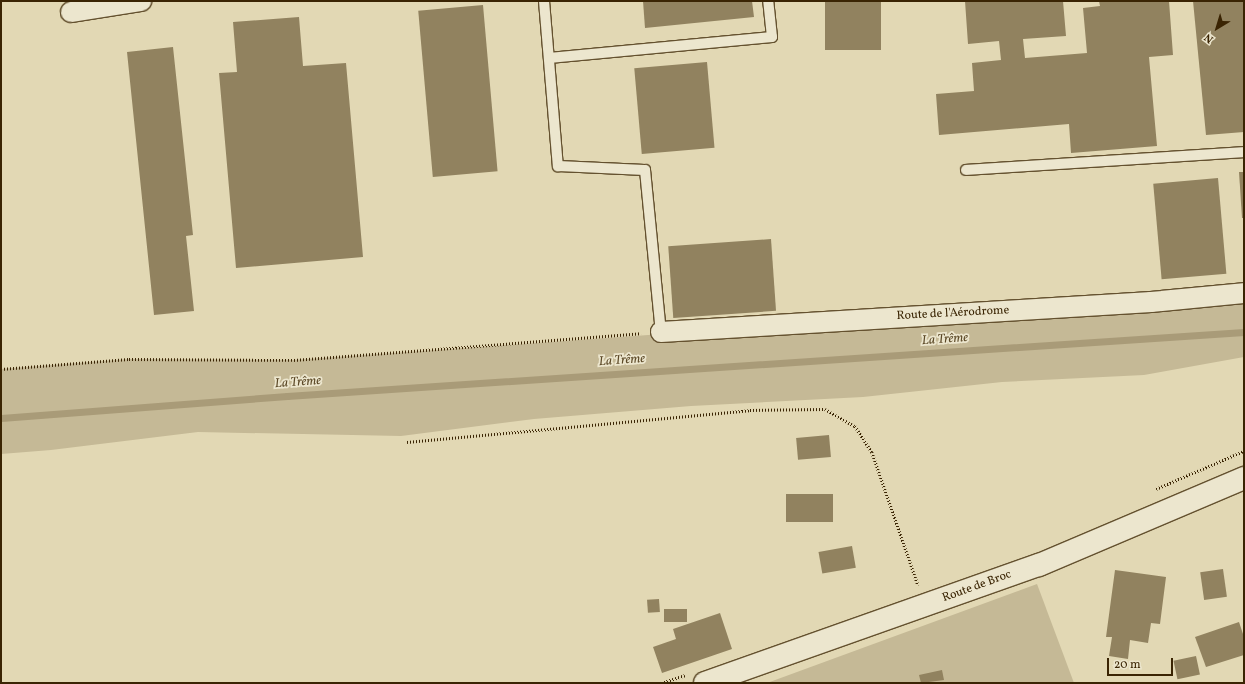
<!DOCTYPE html>
<meta charset="utf-8">
<style>
body{margin:0}
#map{position:relative;width:1245px;height:684px;overflow:hidden;background:#e2d8b4;font-family:Vollkorn,serif}
div>[style]{position:absolute}
.green>*{inset:0;background:#c5b996}
.stream>*{height:7px;margin:-3.5px;padding:0 3.5px;transform-origin:3.5px;border-radius:3.5px;background:#a99b78}
.building>*{inset:0;background:#91825f;transform-origin:0 0}
.path>*{height:2.5px;margin-top:-1.25px;transform-origin:0;background:repeating-linear-gradient(90deg,#3a2403 0 1px,transparent 0 3px)}
.roads{filter:drop-shadow(1px 0 #64512f) drop-shadow(-1px 0 #64512f) drop-shadow(0 1px #64512f) drop-shadow(0 -1px #64512f)}
.lane>*{height:10px;margin:-5px;padding:0 5px;transform-origin:5px;border-radius:5px;background:#ece6ce}
.street>*{height:20px;margin:-10px;padding:0 10px;transform-origin:10px;border-radius:10px;background:#ece6ce}
.secondary>*{height:22px;margin:-11px;padding:0 11px;transform-origin:11px;border-radius:11px;background:#ece6ce}
span{translate:-50% -50%;white-space:nowrap;text-align:center;line-height:1.15;-webkit-text-stroke:3.5px #ece6ce;paint-order:stroke}
.street-label{font-size:12px;color:#3a2403}
.water-label{font-size:13px;color:#5b4826;font-style:italic}
.frame{position:absolute;inset:0;border:2px solid #3a2403;pointer-events:none}
.north{position:absolute;left:1197px;top:8px;width:40px;height:40px;-webkit-text-stroke:3px #ece6ce;paint-order:stroke;rotate:218deg;font-size:11px;font-weight:700;line-height:16px;text-align:center;color:#3a2403}
.north::after{content:'';display:block;margin:auto;width:14px;height:18px;background:#3a2403;clip-path:polygon(50% 0,100% 100%,50% 72%,0 100%)}
.scale{position:absolute;left:1107px;top:658px;width:66px;height:18px;box-sizing:border-box;border:2px solid #3a2403;border-top:0;padding-left:5px;font-size:12px;line-height:14px;white-space:nowrap;color:#3a2403;-webkit-text-stroke:3px #ece6ce;paint-order:stroke}
</style>
<div id="map">
<div class="green">
<div style="clip-path:polygon(1244px 293px,1244px 357px,1144px 375px,1002px 382px,863px 397px,691px 406px,534px 419px,401px 436px,198px 432px,51px 450px,1px 454px,1px 369px,129px 359px,294px 360px)"></div>
<div style="clip-path:polygon(1037px 584px,1074px 683px,767px 683px)"></div>
</div>
<div class="stream">
<div style="left:1px;top:418px;width:287px;rotate:-4.4deg"></div>
<div style="left:287px;top:396px;width:959px;rotate:-3.83deg"></div>
</div>
<div class="building">
<div style="clip-path:polygon(643px 1px,752px 1px,754px 17px,645px 28px)"></div>
<div style="left:825px;top:1px;width:56px;height:49px"></div>
<div style="clip-path:polygon(965px 1px,1063px 1px,1066px 36px,1023px 39px,1025px 58px,1087px 53px,1083px 8px,1100px 6px,1099px 1px,1169px 1px,1173px 55px,1149px 57px,1157px 146px,1071px 153px,1069px 124px,939px 135px,936px 94px,974px 91px,972px 63px,1001px 60px,999px 41px,968px 44px)"></div>
<div style="clip-path:polygon(1193px 1px,1244px 1px,1244px 132px,1206px 135px)"></div>
<div style="left:483px;top:5px;width:167px;height:65px;rotate:85deg"></div>
<div style="clip-path:polygon(299px 17px,303px 66px,346px 63px,363px 257px,236px 268px,219px 73px,237px 72px,233px 22px)"></div>
<div style="clip-path:polygon(173px 47px,193px 235px,186px 236px,194px 311px,154px 315px,127px 52px)"></div>
<div style="left:707px;top:62px;width:86px;height:73px;rotate:85deg"></div>
<div style="clip-path:polygon(1239px 172px,1244px 172px,1244px 218px,1242px 218px)"></div>
<div style="left:1218px;top:178px;width:96px;height:65px;rotate:85deg"></div>
<div style="left:771px;top:239px;width:72px;height:103px;rotate:86deg"></div>
<div style="left:829px;top:435px;width:22px;height:33px;rotate:85deg"></div>
<div style="left:833px;top:494px;width:28px;height:47px;rotate:90deg"></div>
<div style="left:852px;top:546px;width:22px;height:34px;rotate:80deg"></div>
<div style="left:1223px;top:569px;width:28px;height:23px;rotate:82deg"></div>
<div style="clip-path:polygon(1115px 570px,1166px 577px,1160px 624px,1151px 623px,1148px 643px,1130px 640px,1128px 659px,1109px 656px,1112px 637px,1106px 637px)"></div>
<div style="left:659px;top:599px;width:13px;height:12px;rotate:86deg"></div>
<div style="left:687px;top:609px;width:13px;height:23px;rotate:90deg"></div>
<div style="clip-path:polygon(720px 613px,732px 649px,662px 673px,653px 647px,676px 639px,673px 629px)"></div>
<div style="clip-path:polygon(1239px 622px,1244px 637px,1244px 655px,1206px 667px,1195px 637px)"></div>
<div style="left:1196px;top:656px;width:19px;height:23px;rotate:78deg"></div>
<div style="clip-path:polygon(942px 670px,944px 680px,921px 683px,919px 675px)"></div>
</div>
<div class="path">
<div style="left:1px;top:369px;width:128px;rotate:-4.5deg"></div>
<div style="left:129px;top:359px;width:165px;rotate:0.3deg"></div>
<div style="left:294px;top:360px;width:348px;rotate:-4.4deg"></div>
<div style="left:407px;top:442px;width:344px;rotate:-5.3deg"></div>
<div style="left:750px;top:410px;width:75px;rotate:-0.8deg"></div>
<div style="left:825px;top:409px;width:34px;rotate:30deg"></div>
<div style="left:855px;top:426px;width:31px;rotate:57deg"></div>
<div style="left:872px;top:452px;width:141px;rotate:70.9deg"></div>
<div style="left:1156px;top:489px;width:96px;rotate:-23.4deg"></div>
<div style="left:661px;top:683px;width:25px;rotate:-18deg"></div>
</div>
<div class="roads">
<div class="lane">
<div style="left:544px;top:1px;width:166px;rotate:85.2deg"></div>
<div style="left:558px;top:166px;width:87px;rotate:2.6deg"></div>
<div style="left:645px;top:170px;width:163px;rotate:84.4deg"></div>
<div style="left:549px;top:58px;width:224px;rotate:-5.4deg"></div>
<div style="left:772px;top:37px;width:36px;rotate:-96deg"></div>
<div style="left:966px;top:170px;width:279px;rotate:-3.7deg"></div>
</div>
<div class="street">
<div style="left:71px;top:12px;width:71px;rotate:-8.9deg"></div>
<div style="left:661px;top:332px;width:491px;rotate:-3.5deg"></div>
<div style="left:1151px;top:302px;width:93px;rotate:-5.5deg"></div>
</div>
<div class="secondary">
<div style="left:705px;top:683px;width:354px;rotate:-19.5deg"></div>
<div style="left:1039px;top:565px;width:223px;rotate:-23deg"></div>
</div>
</div>
<div class="street-label">
<span style="left:953px;top:314px;rotate:-3deg">Route de l'Aérodrome</span>
<span style="left:977px;top:587px;rotate:-20deg">Route de Broc</span>
</div>
<div class="water-label">
<span style="left:945px;top:340px;rotate:-4deg">La Trême</span>
<span style="left:622px;top:361px;rotate:-4deg">La Trême</span>
<span style="left:298px;top:383px;rotate:-4deg">La Trême</span>
</div>
<div class="frame"></div>
<div class="north">N</div>
<div class="scale">20 m</div>
</div>
